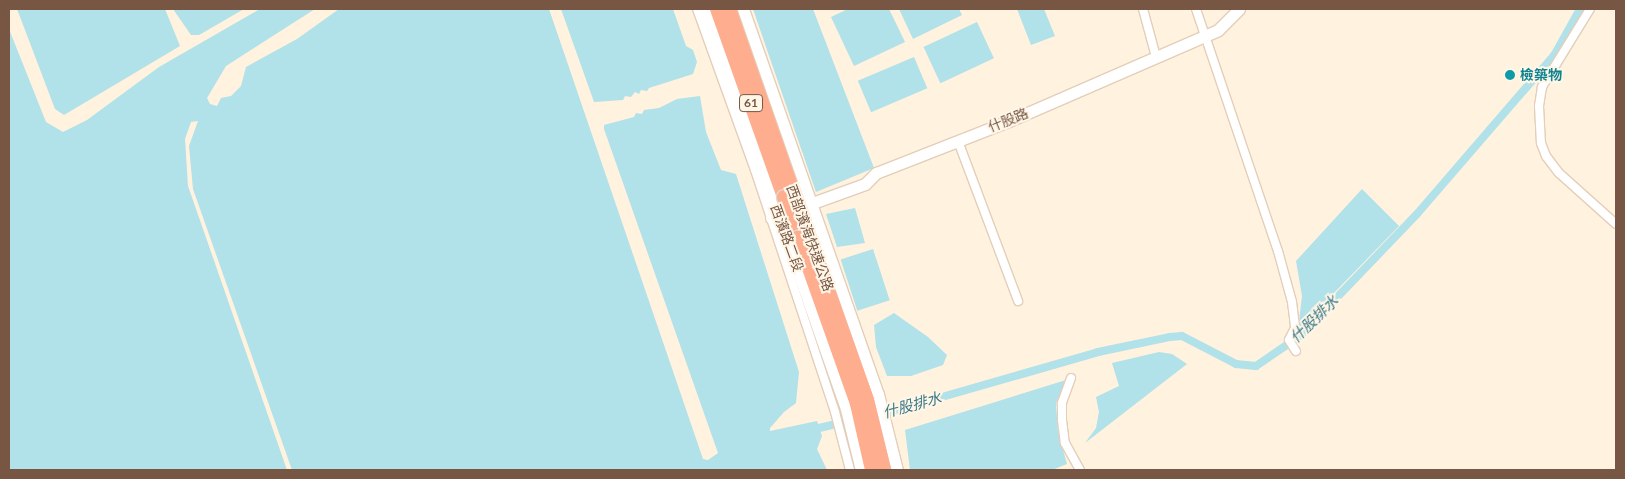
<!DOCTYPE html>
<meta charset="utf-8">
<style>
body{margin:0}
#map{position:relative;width:1625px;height:479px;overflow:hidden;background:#fff2de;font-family:Lato,"Noto Sans TC",sans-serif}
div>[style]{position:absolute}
.water>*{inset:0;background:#b1e1e9;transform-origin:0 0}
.pier>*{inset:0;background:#fff2de}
.canal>*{height:8px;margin:-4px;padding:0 4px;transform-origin:4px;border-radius:4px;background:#b1e1e9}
.roads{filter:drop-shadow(1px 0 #e3ceba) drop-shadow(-1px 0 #e3ceba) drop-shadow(0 1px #e3ceba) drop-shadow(0 -1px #e3ceba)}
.street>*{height:8px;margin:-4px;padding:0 4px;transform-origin:4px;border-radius:4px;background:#fff}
.secondary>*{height:11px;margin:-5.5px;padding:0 5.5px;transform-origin:5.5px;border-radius:5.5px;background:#fff}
.highway>*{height:14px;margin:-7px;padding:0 7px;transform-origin:7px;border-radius:7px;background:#ffad8f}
.bridges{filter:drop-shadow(1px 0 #ded7d2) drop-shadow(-1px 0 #ded7d2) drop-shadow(0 1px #ded7d2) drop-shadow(0 -1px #ded7d2)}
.highway-bridge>*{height:14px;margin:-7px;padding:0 7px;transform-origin:7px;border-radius:7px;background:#ffad8f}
.dots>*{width:14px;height:14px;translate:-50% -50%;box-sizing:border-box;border:2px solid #fff6e7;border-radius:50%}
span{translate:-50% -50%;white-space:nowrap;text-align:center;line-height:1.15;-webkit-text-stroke:4px #fff6e7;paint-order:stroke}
.shield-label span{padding:1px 4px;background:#fff6e7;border:1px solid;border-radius:4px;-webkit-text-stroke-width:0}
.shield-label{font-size:12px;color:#775744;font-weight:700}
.culture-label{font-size:14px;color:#0d838f;font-weight:700}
.left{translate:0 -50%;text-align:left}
.street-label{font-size:14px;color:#775744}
.water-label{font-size:15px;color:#397886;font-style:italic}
.frame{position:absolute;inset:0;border:10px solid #775744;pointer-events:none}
</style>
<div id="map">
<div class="water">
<div style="clip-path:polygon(17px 9px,165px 9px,180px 46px,64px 115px,55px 109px)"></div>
<div style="clip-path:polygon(173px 9px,244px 9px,199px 35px,191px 35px)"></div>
<div style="clip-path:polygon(260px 9px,549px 9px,703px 459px,708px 460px,718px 453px,604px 129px,604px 125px,634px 117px,636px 113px,642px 114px,644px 110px,659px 108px,677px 99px,700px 96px,706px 132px,721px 170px,736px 174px,799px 372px,796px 403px,784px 412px,770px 428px,770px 431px,817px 421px,822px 436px,817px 449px,827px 470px,9px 470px,9px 29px,46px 122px,63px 132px,87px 120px,159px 67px)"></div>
<div style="clip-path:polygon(561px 9px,673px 9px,686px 46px,693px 50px,697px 62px,693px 74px,649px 88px,647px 91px,641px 90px,639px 94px,635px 92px,631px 97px,625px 96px,623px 100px,594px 102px)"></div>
<div style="clip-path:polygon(753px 9px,813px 9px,874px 168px,816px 192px)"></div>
<div style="clip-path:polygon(848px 9px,889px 9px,905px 42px,854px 66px,831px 17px)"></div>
<div style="clip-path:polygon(899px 9px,959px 9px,962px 15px,913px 39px)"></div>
<div style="clip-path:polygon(1017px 9px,1044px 9px,1055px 36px,1031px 45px)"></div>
<div style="left:977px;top:22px;width:40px;height:59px;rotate:65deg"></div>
<div style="left:914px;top:57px;width:34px;height:61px;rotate:67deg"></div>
<div style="clip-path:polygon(1362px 189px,1399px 226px,1298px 330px,1302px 296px,1296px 261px)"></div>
<div style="clip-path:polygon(855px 208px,865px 243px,837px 247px,826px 214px)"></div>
<div style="left:873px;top:249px;width:54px;height:34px;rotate:72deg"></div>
<div style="clip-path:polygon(894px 313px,928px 337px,947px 355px,943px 365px,911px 376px,887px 376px,876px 347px,874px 325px)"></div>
<div style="clip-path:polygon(1159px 352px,1172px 354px,1187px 364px,1085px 443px,1096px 428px,1099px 412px,1096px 397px,1119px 386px,1112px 363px)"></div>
<div style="clip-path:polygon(1066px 380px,1056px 403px,1058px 432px,1067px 464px,1052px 470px,910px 470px,905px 430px)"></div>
</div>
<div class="pier">
<div style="clip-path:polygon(315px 9px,339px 9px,297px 39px,246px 67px,241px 86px,231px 96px,221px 98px,217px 106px,210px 104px,207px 98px,226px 66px)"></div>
<div style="clip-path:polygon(198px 121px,189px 146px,193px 189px,292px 470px,287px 470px,188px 186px,185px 139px,191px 122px)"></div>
</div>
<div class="canal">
<div style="left:879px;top:415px;width:228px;rotate:-16deg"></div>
<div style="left:1098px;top:352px;width:74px;rotate:-11.8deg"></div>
<div style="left:1170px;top:337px;width:12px;rotate:-5deg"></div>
<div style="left:1182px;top:336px;width:61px;rotate:27.4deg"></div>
<div style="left:1236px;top:364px;width:20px;rotate:6deg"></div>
<div style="left:1256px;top:366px;width:53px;rotate:-34.3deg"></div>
<div style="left:1300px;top:336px;width:169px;rotate:-46.2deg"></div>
<div style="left:1417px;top:214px;width:211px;rotate:-49.2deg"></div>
<div style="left:1555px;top:54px;width:51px;rotate:-60.9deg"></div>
<div style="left:819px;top:428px;width:35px;rotate:-13deg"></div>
</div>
<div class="roads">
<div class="street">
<div style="left:697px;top:9px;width:171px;rotate:70.2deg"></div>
<div style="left:755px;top:170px;width:255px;rotate:71.7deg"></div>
<div style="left:835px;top:412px;width:60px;rotate:75.5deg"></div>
<div style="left:1143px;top:9px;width:50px;rotate:74.8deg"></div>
<div style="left:1196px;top:9px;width:256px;rotate:71.3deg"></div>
<div style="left:1278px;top:251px;width:53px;rotate:74.6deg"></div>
<div style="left:1292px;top:302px;width:26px;rotate:83deg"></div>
<div style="left:1295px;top:328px;width:13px;rotate:117deg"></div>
<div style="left:1289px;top:340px;width:13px;rotate:58deg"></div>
<div style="left:1590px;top:9px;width:92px;rotate:121.6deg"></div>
<div style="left:1542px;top:87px;width:19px;rotate:99deg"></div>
<div style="left:1539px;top:106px;width:37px;rotate:87deg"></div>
<div style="left:1541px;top:143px;width:14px;rotate:69deg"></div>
<div style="left:1546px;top:156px;width:21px;rotate:53deg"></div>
<div style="left:1559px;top:173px;width:76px;rotate:41.8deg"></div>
<div style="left:958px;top:141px;width:171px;rotate:69.4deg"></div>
<div style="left:1071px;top:378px;width:27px;rotate:110deg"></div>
<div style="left:1062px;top:403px;width:17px;rotate:90deg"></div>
<div style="left:1062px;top:420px;width:23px;rotate:83deg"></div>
<div style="left:1065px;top:443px;width:31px;rotate:61deg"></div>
</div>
<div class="secondary">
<div style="left:706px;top:9px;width:424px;rotate:70.7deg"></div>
<div style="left:846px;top:409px;width:63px;rotate:76.2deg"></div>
<div style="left:743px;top:9px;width:408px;rotate:70.7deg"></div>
<div style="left:878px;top:394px;width:78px;rotate:76deg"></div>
<div style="left:771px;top:218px;width:100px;rotate:-19.9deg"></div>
<div style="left:865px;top:184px;width:16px;rotate:-45deg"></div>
<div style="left:876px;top:173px;width:143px;rotate:-21.4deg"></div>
<div style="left:1009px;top:121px;width:228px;rotate:-23.5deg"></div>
<div style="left:1218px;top:30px;width:30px;rotate:-45deg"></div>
</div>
<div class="highway">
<div style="left:717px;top:9px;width:200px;rotate:70.4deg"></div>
<div style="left:729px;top:9px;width:194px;rotate:70.7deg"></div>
<div style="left:803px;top:220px;width:191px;rotate:70.4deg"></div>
<div style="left:867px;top:400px;width:72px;rotate:76.3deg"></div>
<div style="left:793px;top:223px;width:192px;rotate:70.5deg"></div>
<div style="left:857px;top:404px;width:68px;rotate:77.2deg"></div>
</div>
</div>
<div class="bridges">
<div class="highway-bridge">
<div style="left:793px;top:192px;width:30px;rotate:70deg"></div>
<div style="left:784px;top:197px;width:28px;rotate:71deg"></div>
</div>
</div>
<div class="dots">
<div style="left:1510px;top:75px;background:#0f9aa8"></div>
</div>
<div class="shield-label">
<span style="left:751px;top:103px">61</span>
</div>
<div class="culture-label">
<span class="left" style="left:1520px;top:75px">檢築物</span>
</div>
<div class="street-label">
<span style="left:1008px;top:120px;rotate:-22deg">什股路</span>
<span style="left:787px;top:238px;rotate:70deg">西濱路二段</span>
<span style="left:810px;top:238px;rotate:70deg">西部濱海快速公路</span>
</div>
<div class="water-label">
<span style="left:1314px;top:319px;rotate:-44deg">什股排水</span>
<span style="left:912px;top:405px;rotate:-15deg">什股排水</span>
</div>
<div class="frame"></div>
</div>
